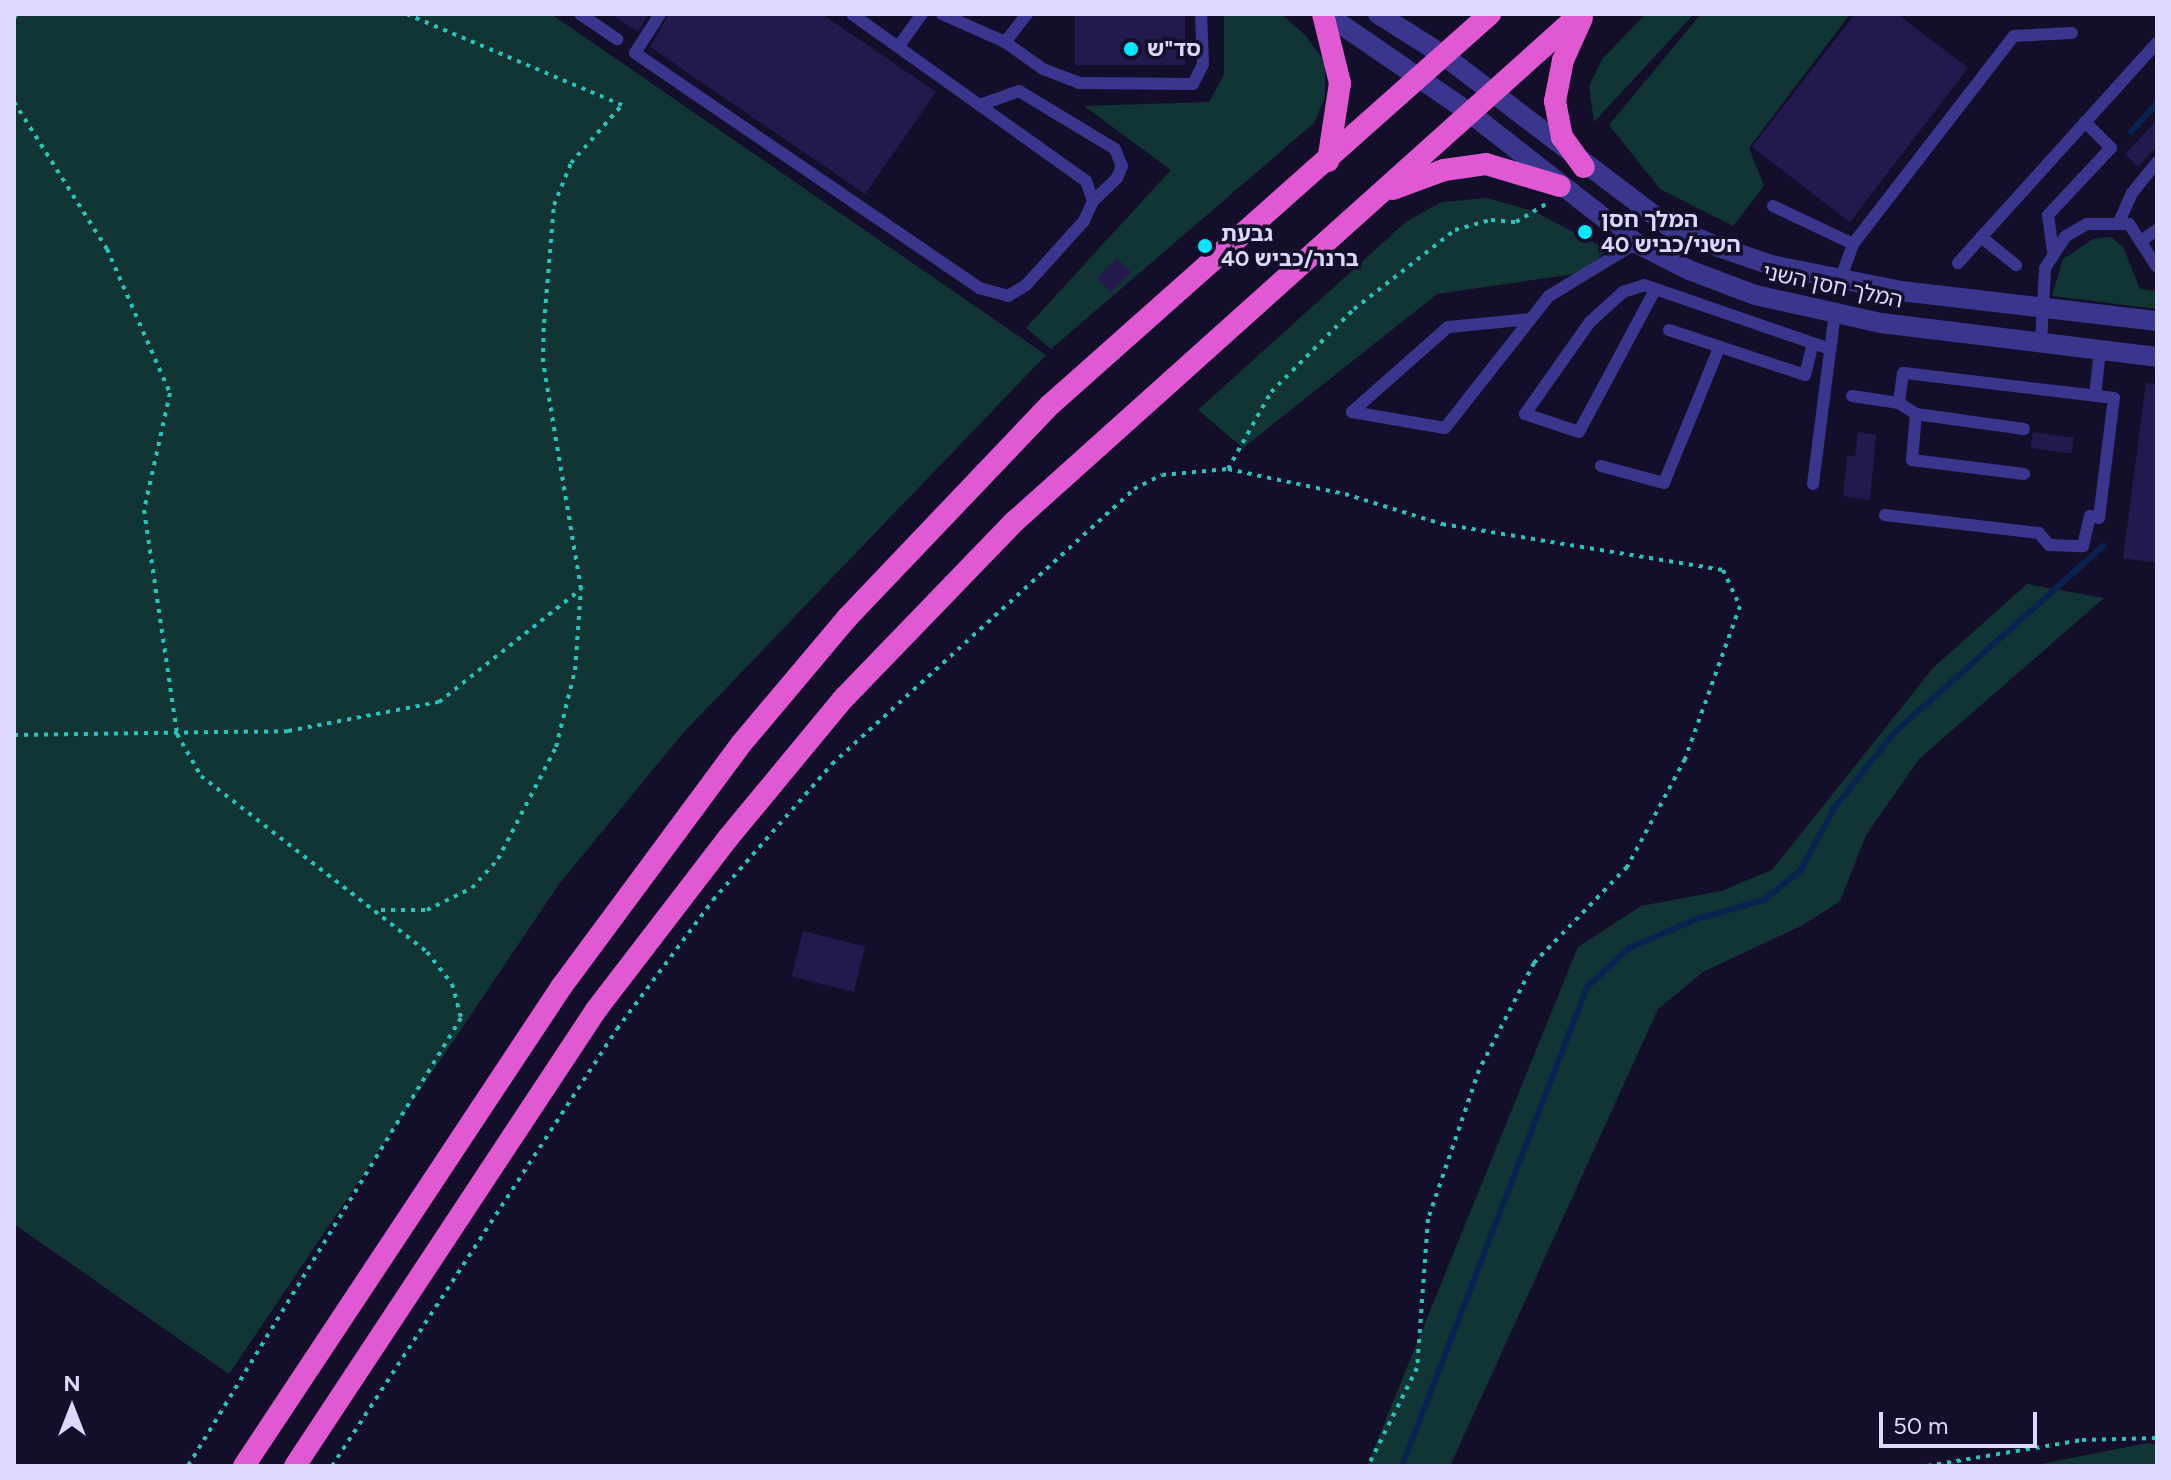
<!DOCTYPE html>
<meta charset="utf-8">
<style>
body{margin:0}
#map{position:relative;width:2171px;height:1480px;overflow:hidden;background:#130f2b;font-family:Figtree,"Noto Sans Hebrew",sans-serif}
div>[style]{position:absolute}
.green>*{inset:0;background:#113534}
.stream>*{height:6px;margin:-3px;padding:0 3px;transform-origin:3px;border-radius:3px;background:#092350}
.building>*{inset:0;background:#24194d;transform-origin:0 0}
.path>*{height:4px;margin-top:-2px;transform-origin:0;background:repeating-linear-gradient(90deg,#27c4bb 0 4px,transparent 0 10px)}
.service>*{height:12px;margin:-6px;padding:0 6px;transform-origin:6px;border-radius:6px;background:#3a368d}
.tertiary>*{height:20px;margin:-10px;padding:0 10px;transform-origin:10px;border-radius:10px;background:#3a368d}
.trunk>*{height:22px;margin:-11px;padding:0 11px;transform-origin:11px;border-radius:11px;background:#e159d2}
.dots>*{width:22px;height:22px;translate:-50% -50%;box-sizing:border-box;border:4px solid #130f2b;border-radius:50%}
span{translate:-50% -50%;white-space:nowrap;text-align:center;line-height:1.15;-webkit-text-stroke:7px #130f2b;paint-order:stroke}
.poi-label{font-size:22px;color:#ddd8ff;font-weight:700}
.left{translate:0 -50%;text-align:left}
.street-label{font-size:22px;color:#ddd8ff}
.frame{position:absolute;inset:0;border:16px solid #ddd8ff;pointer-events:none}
.north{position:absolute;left:32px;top:1368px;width:80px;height:80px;-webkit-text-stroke:6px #130f2b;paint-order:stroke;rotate:0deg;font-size:22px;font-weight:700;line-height:32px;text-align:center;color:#ddd8ff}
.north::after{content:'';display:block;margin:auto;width:28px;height:36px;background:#ddd8ff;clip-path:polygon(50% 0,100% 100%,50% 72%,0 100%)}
.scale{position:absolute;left:1879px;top:1412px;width:158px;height:36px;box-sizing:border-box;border:4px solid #ddd8ff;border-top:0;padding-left:10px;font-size:24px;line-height:28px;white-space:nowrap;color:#ddd8ff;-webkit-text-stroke:6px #130f2b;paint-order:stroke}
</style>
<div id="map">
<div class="green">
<div style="clip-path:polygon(14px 14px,551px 14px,1046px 355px,683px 733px,559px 884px,229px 1374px,14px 1224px)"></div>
<div style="clip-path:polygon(1224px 14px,1281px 14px,1305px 35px,1325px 62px,1325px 97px,1314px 123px,1051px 349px,1026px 328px,1171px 170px,1084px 106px,1209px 102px,1224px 75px)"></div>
<div style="clip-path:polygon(1646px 14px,1694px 14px,1594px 122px,1589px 86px,1602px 59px)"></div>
<div style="clip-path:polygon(1701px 14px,1850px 14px,1749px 148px,1764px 186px,1733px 226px,1660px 189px,1609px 125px)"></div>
<div style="clip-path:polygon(1487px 198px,1533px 211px,1608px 250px,1581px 273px,1437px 294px,1243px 448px,1198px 410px,1407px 221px,1442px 202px)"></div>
<div style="clip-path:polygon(2111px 237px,2123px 247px,2140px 289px,2157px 291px,2157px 309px,2052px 296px,2063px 259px,2093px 239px)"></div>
<div style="clip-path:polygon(2027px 584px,2104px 598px,1919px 759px,1866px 835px,1840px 901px,1803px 925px,1703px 972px,1658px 1009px,1450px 1466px,1367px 1466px,1578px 947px,1641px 906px,1721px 891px,1772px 870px,1933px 668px)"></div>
<div style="clip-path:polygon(2147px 1443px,2157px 1445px,2157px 1466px,2031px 1466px)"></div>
</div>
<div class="stream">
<div style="left:2131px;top:132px;width:39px;rotate:-48deg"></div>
<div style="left:1402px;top:1466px;width:513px;rotate:-68.88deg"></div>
<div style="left:1587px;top:987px;width:57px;rotate:-42.9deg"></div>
<div style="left:1629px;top:948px;width:74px;rotate:-23.1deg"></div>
<div style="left:1697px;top:919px;width:70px;rotate:-15.8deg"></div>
<div style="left:1764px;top:900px;width:46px;rotate:-38.9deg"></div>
<div style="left:1800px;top:871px;width:73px;rotate:-61.3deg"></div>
<div style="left:1835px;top:807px;width:93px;rotate:-51.5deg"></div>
<div style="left:1893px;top:734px;width:282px;rotate:-41.8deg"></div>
</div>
<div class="building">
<div style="clip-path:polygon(611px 14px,649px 14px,638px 32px)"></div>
<div style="clip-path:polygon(669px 14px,822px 14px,936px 92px,865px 194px,650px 47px)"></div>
<div style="left:1075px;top:14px;width:110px;height:51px"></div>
<div style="clip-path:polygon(1855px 14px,1897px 14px,1968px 68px,1850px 222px,1752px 147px)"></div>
<div style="clip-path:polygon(2157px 120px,2157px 146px,2138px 167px,2125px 154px)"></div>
<div style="left:1117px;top:258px;width:20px;height:29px;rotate:45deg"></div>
<div style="clip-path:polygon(2146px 383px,2157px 384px,2157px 563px,2123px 558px)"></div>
<div style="clip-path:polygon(1858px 432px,1876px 435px,1870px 500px,1843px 496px,1847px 456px,1855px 456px)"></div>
<div style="left:2033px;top:432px;width:41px;height:16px;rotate:8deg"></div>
<div style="left:803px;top:931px;width:64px;height:47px;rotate:14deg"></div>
</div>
<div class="path">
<div style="left:14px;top:19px;width:5px;rotate:-68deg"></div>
<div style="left:14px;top:102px;width:174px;rotate:57.7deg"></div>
<div style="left:107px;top:249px;width:157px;rotate:66.4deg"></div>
<div style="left:170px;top:393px;width:120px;rotate:102.5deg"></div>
<div style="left:144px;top:510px;width:226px;rotate:81.6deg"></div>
<div style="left:177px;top:734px;width:48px;rotate:60.3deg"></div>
<div style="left:201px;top:776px;width:286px;rotate:37.9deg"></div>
<div style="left:427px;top:952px;width:41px;rotate:52deg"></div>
<div style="left:452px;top:984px;width:35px;rotate:75deg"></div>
<div style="left:461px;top:1018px;width:525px;rotate:121.36deg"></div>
<div style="left:1228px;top:469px;width:88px;rotate:-60.8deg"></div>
<div style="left:1271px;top:392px;width:117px;rotate:-45deg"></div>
<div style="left:1354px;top:309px;width:128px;rotate:-38deg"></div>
<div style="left:1455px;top:230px;width:37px;rotate:-16deg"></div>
<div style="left:1491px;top:220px;width:25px;rotate:5deg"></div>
<div style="left:1516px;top:222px;width:37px;rotate:-31deg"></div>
<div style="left:14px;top:735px;width:274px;rotate:-0.8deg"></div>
<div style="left:288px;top:731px;width:154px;rotate:-10.9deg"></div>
<div style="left:439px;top:702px;width:181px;rotate:-38.5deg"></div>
<div style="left:581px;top:589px;width:230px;rotate:-99.5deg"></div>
<div style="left:543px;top:362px;width:39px;rotate:-89deg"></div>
<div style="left:544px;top:323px;width:118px;rotate:-85.2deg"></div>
<div style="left:554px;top:205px;width:45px;rotate:-68deg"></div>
<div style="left:571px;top:163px;width:77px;rotate:-48.7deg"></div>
<div style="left:622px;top:105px;width:233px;rotate:-157.1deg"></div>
<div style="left:381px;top:910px;width:46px"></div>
<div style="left:427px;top:910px;width:50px;rotate:-26.1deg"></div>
<div style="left:472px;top:888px;width:39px;rotate:-48deg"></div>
<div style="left:498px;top:859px;width:126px;rotate:-62.6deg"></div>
<div style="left:556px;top:747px;width:79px;rotate:-76.1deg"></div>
<div style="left:575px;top:670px;width:81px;rotate:-85.8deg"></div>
<div style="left:332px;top:1466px;width:522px;rotate:-56.89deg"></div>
<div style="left:617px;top:1029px;width:161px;rotate:-53.3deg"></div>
<div style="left:713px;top:900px;width:181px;rotate:-48.8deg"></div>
<div style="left:832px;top:764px;width:408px;rotate:-42.3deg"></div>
<div style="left:1134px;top:489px;width:31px;rotate:-27deg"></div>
<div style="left:1162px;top:475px;width:66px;rotate:-5.2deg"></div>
<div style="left:1228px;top:469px;width:120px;rotate:12.1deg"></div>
<div style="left:1345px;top:494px;width:102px;rotate:17.2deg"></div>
<div style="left:1442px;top:524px;width:285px;rotate:9.3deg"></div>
<div style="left:1723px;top:570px;width:40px;rotate:65deg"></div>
<div style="left:1740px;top:606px;width:163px;rotate:109.8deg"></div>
<div style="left:1685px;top:759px;width:123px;rotate:118.2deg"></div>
<div style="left:1627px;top:867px;width:134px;rotate:134.1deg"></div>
<div style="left:1534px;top:963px;width:120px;rotate:117.2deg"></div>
<div style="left:1479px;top:1070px;width:157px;rotate:108.9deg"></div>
<div style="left:1428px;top:1219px;width:149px;rotate:94.2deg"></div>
<div style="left:1417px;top:1368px;width:110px;rotate:116.6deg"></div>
<div style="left:1927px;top:1466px;width:157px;rotate:-9.5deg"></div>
<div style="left:2082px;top:1440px;width:75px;rotate:-1.5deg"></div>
</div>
<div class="service">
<div style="left:580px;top:14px;width:45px;rotate:34deg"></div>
<div style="left:660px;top:14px;width:46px;rotate:122.7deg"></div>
<div style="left:635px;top:53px;width:417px;rotate:34.3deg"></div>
<div style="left:979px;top:288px;width:30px;rotate:15deg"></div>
<div style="left:1008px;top:296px;width:21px;rotate:-31deg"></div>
<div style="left:1026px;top:285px;width:86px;rotate:-47.8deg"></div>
<div style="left:1084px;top:221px;width:22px;rotate:-66deg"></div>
<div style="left:1093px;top:201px;width:21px;rotate:-109deg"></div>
<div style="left:1086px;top:181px;width:287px;rotate:-144.5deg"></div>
<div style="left:942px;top:14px;width:69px;rotate:24deg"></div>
<div style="left:1027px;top:14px;width:36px;rotate:128deg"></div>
<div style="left:1005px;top:42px;width:47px;rotate:35.4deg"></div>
<div style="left:1043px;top:69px;width:39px;rotate:21deg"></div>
<div style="left:1079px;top:83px;width:114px;rotate:0.5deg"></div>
<div style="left:1193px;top:84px;width:22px;rotate:-63deg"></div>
<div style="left:1203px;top:64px;width:50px;rotate:-92.3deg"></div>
<div style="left:898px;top:47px;width:41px;rotate:-54deg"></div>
<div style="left:980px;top:105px;width:41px;rotate:-19.7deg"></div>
<div style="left:1019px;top:91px;width:112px;rotate:31.1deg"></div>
<div style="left:1115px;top:149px;width:18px;rotate:68deg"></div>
<div style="left:1122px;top:166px;width:13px;rotate:113deg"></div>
<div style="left:1117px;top:178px;width:33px;rotate:136deg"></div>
<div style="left:1773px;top:206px;width:89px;rotate:25.4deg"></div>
<div style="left:2119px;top:222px;width:32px;rotate:-66deg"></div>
<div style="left:2132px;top:193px;width:40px;rotate:-51deg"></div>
<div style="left:1981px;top:237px;width:45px;rotate:38.7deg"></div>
<div style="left:2141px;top:241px;width:19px;rotate:-35deg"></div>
<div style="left:2053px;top:251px;width:36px;rotate:-98deg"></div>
<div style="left:2048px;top:215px;width:92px;rotate:-46.8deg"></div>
<div style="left:2111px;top:148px;width:37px;rotate:-135deg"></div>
<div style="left:1958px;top:263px;width:297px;rotate:-47.9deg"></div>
<div style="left:1840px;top:280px;width:38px;rotate:-70deg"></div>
<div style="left:1853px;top:244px;width:263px;rotate:-52.3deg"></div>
<div style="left:2014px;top:36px;width:58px;rotate:-3deg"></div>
<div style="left:1655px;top:290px;width:161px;rotate:118.2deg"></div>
<div style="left:1579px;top:432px;width:57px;rotate:-161.6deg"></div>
<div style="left:1525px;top:414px;width:113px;rotate:-54.8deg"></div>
<div style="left:1590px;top:322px;width:45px;rotate:-42.3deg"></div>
<div style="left:1623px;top:292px;width:22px;rotate:-18deg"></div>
<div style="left:1644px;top:285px;width:197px;rotate:19deg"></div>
<div style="left:1531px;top:319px;width:83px;rotate:174.5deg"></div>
<div style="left:1448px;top:327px;width:128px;rotate:138.5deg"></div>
<div style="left:1352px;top:412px;width:94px;rotate:9.8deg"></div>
<div style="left:1445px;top:428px;width:168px;rotate:-51.8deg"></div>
<div style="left:1549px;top:296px;width:102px;rotate:-31.3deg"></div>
<div style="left:1669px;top:330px;width:143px;rotate:18.3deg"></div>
<div style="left:1805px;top:375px;width:32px;rotate:-76deg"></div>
<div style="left:2041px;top:343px;width:75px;rotate:-86.9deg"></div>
<div style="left:2045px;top:268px;width:38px;rotate:-57deg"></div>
<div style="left:2066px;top:236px;width:24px;rotate:-30deg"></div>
<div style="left:2087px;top:224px;width:42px"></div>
<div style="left:2129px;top:224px;width:51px;rotate:56.9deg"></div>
<div style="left:1852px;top:396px;width:48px;rotate:8.5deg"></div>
<div style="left:1899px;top:403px;width:20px;rotate:33deg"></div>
<div style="left:1916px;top:414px;width:109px;rotate:7.9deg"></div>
<div style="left:2095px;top:396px;width:46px;rotate:-83.8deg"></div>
<div style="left:1916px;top:414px;width:46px;rotate:95deg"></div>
<div style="left:1912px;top:460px;width:113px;rotate:7.1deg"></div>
<div style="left:1601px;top:466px;width:65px;rotate:15.1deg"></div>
<div style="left:1664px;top:483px;width:146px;rotate:-67.8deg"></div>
<div style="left:1813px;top:484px;width:172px;rotate:-82.7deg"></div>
<div style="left:1885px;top:515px;width:155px;rotate:6.7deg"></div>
<div style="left:2039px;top:533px;width:16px;rotate:50deg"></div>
<div style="left:2049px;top:545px;width:34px;rotate:2deg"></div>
<div style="left:2083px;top:546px;width:31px;rotate:-77deg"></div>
<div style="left:2090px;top:516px;width:9px;rotate:13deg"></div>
<div style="left:2099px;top:518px;width:121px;rotate:-82.9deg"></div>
<div style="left:2114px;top:398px;width:212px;rotate:-173.2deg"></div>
<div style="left:1903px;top:373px;width:30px;rotate:98deg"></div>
</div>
<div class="tertiary">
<div style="left:1326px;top:14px;width:175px;rotate:34.5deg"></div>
<div style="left:1470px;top:113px;width:211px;rotate:38.1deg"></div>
<div style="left:1636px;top:243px;width:59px;rotate:27deg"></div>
<div style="left:1689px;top:270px;width:71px;rotate:20.7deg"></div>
<div style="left:1755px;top:295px;width:129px;rotate:12.5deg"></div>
<div style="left:1881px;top:323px;width:278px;rotate:7deg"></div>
<div style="left:1378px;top:14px;width:77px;rotate:32.2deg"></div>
<div style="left:1443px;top:55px;width:283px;rotate:37.2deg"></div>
<div style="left:1668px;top:226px;width:55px;rotate:22.4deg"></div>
<div style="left:1719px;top:247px;width:55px;rotate:19.1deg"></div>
<div style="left:1771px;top:265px;width:133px;rotate:11.3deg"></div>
<div style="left:1901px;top:291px;width:258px;rotate:6.7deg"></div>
</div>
<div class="trunk">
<div style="left:1323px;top:14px;width:71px;rotate:76.2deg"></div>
<div style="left:1340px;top:83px;width:79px;rotate:98.7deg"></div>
<div style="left:1582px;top:18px;width:46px;rotate:114.3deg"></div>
<div style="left:1563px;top:60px;width:42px;rotate:101deg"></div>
<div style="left:1555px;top:101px;width:37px;rotate:79deg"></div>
<div style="left:1562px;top:137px;width:37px;rotate:54deg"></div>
<div style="left:1393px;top:189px;width:54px;rotate:-20.4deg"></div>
<div style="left:1444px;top:170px;width:42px;rotate:-8.1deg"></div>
<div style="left:1486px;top:164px;width:77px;rotate:16.6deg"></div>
<div style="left:244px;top:1466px;width:576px;rotate:-56.48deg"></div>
<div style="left:562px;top:986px;width:301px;rotate:-53.5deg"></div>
<div style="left:741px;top:744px;width:165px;rotate:-49.9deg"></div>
<div style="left:847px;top:618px;width:294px;rotate:-46.4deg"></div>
<div style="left:1050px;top:405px;width:589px;rotate:-41.63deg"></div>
<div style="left:295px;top:1466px;width:546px;rotate:-56.57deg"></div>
<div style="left:596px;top:1010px;width:217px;rotate:-52.5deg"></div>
<div style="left:728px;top:838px;width:182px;rotate:-50.4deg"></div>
<div style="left:844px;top:698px;width:245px;rotate:-46deg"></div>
<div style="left:1014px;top:522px;width:761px;rotate:-41.91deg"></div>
</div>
<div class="dots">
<div style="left:1131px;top:49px;background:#04e6ff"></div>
<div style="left:1585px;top:232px;background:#04e6ff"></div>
<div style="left:1205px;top:246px;background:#04e6ff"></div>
</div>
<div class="poi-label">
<span class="left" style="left:1147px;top:49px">סד"ש</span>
<span class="left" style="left:1601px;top:232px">המלך חסן<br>השני/כביש 40</span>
<span class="left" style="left:1221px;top:246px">גבעת<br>ברנר/כביש 40</span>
</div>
<div class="street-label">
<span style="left:1833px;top:286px;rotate:12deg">המלך חסן השני</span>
</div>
<div class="frame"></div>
<div class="north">N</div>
<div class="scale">50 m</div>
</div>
